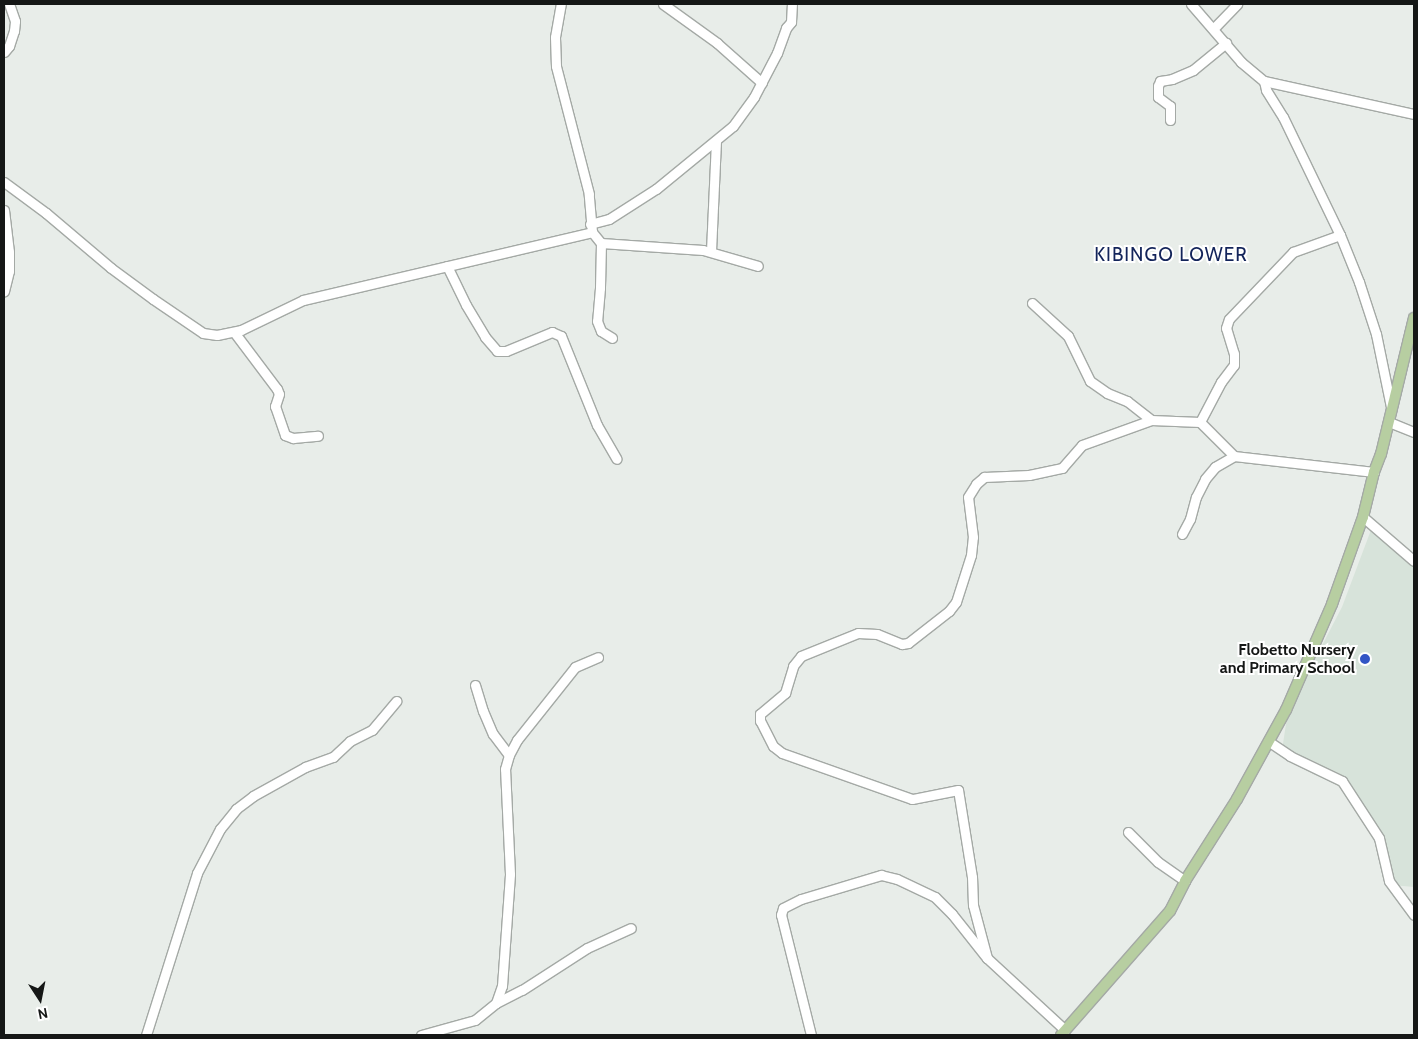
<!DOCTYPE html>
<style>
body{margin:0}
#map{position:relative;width:1418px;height:1039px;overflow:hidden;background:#e8ede9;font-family:Cabin,sans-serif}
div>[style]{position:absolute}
.built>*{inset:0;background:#d7e3da}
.roads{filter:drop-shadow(1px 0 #a4a9a5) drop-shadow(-1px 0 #a4a9a5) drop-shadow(0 1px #a4a9a5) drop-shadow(0 -1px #a4a9a5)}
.minor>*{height:9px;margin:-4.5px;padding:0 4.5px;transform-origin:4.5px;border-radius:4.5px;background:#fff}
.major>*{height:10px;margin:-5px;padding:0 5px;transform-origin:5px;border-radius:5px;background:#b7cea1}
.dots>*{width:14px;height:14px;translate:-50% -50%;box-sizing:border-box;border:2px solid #fff;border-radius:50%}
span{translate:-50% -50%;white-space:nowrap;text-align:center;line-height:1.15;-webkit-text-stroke:4px #fff;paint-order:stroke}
.poi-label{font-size:16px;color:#151716;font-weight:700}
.right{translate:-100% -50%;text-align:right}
.quarter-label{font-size:19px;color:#13245a;letter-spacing:1px}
.frame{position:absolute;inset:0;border:5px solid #151716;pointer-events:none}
.north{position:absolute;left:15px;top:974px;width:50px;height:50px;-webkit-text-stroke:4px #fff;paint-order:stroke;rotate:169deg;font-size:14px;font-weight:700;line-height:20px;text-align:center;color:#151716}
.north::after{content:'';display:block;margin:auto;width:18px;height:22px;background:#151716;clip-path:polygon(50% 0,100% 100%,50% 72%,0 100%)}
</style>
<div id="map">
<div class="built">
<div style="clip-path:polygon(1374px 522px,1414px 561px,1414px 887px,1392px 885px,1386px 843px,1346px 788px,1313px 774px,1282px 750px,1288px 711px,1342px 607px)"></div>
</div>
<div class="roads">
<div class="minor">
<div style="left:663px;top:4px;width:67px;rotate:35.8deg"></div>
<div style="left:717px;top:43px;width:60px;rotate:41.6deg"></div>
<div style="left:1191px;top:4px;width:77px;rotate:49.2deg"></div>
<div style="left:1241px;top:62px;width:30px;rotate:40deg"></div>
<div style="left:1264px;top:81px;width:154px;rotate:12.4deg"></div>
<div style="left:1213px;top:29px;width:35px;rotate:-46deg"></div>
<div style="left:4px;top:52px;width:8px;rotate:-50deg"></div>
<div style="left:9px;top:46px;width:16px;rotate:-72deg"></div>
<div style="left:14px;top:31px;width:10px;rotate:-84deg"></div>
<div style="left:15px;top:21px;width:18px;rotate:-109deg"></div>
<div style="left:1264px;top:81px;width:9px;rotate:77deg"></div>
<div style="left:1266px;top:90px;width:32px;rotate:58deg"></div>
<div style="left:1283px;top:117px;width:131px;rotate:64.2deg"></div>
<div style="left:1340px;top:235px;width:51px;rotate:68deg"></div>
<div style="left:1359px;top:282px;width:55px;rotate:71.9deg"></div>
<div style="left:1376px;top:334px;width:75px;rotate:78.4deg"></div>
<div style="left:1170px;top:120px;width:14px;rotate:-90deg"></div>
<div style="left:1170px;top:106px;width:15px;rotate:-143deg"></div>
<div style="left:1158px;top:97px;width:11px;rotate:-90deg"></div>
<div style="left:1158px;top:86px;width:5px;rotate:-68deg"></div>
<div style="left:1160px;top:81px;width:12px;rotate:-9deg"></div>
<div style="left:1172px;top:79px;width:23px;rotate:-23deg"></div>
<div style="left:1193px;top:70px;width:43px;rotate:-39.3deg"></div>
<div style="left:4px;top:182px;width:52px;rotate:36.4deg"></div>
<div style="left:46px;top:213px;width:85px;rotate:40.2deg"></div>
<div style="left:111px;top:268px;width:52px;rotate:36.4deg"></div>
<div style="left:153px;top:299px;width:60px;rotate:34.2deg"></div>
<div style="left:203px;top:333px;width:14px;rotate:8deg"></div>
<div style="left:217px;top:335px;width:25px;rotate:-12deg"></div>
<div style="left:241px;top:330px;width:69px;rotate:-25.8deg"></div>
<div style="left:303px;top:300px;width:297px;rotate:-13.2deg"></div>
<div style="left:592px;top:232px;width:38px;rotate:-95deg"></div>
<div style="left:589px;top:194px;width:132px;rotate:-104.5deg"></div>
<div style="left:556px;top:66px;width:29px;rotate:-92deg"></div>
<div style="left:555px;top:37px;width:34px;rotate:-80deg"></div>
<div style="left:4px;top:210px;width:42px;rotate:83.2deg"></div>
<div style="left:9px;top:252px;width:19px;rotate:90deg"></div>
<div style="left:9px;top:271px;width:21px;rotate:104deg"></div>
<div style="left:590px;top:224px;width:20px;rotate:-15deg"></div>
<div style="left:609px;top:219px;width:56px;rotate:-32.6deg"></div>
<div style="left:656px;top:189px;width:99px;rotate:-39.3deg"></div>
<div style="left:733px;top:126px;width:36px;rotate:-54deg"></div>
<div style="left:754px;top:97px;width:50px;rotate:-62.4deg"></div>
<div style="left:777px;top:53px;width:27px;rotate:-70deg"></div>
<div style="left:786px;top:28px;width:8px;rotate:-50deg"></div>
<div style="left:791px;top:22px;width:18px;rotate:-87deg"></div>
<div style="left:592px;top:232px;width:14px;rotate:51deg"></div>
<div style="left:601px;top:243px;width:45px;rotate:91.3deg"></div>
<div style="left:600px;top:288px;width:33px;rotate:95deg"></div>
<div style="left:597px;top:321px;width:11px;rotate:68deg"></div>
<div style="left:601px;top:331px;width:13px;rotate:32deg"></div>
<div style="left:601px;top:243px;width:102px;rotate:3.9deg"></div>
<div style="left:703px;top:250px;width:57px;rotate:16.2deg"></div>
<div style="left:711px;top:251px;width:110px;rotate:-87.4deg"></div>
<div style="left:447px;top:266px;width:43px;rotate:64deg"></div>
<div style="left:466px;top:305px;width:37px;rotate:59deg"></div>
<div style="left:485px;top:337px;width:18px;rotate:49deg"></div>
<div style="left:497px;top:351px;width:9px"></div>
<div style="left:506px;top:351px;width:50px;rotate:-22.4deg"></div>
<div style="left:552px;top:332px;width:10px;rotate:24deg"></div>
<div style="left:561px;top:336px;width:96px;rotate:68deg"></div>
<div style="left:597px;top:425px;width:39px;rotate:60deg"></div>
<div style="left:1032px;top:303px;width:49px;rotate:42.5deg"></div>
<div style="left:1068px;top:336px;width:50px;rotate:63.9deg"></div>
<div style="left:1090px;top:381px;width:21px;rotate:35deg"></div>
<div style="left:1107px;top:393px;width:22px;rotate:22deg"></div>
<div style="left:1127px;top:401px;width:31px;rotate:38deg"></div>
<div style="left:234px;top:332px;width:71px;rotate:53deg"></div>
<div style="left:277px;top:389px;width:5px;rotate:68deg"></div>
<div style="left:279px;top:394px;width:13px;rotate:108deg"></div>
<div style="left:275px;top:406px;width:31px;rotate:71deg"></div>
<div style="left:285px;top:435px;width:9px;rotate:21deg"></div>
<div style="left:293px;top:438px;width:25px;rotate:-5deg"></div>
<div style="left:1200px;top:422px;width:45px;rotate:-62.3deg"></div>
<div style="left:1221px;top:382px;width:21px;rotate:-53deg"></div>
<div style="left:1234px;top:365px;width:11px;rotate:-90deg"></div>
<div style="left:1234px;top:354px;width:27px;rotate:-107deg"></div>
<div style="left:1226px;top:328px;width:9px;rotate:-72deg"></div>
<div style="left:1229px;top:319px;width:93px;rotate:-46.3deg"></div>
<div style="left:1293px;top:252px;width:50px;rotate:-19.9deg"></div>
<div style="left:1389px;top:422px;width:27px;rotate:22deg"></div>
<div style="left:1363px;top:517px;width:67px;rotate:40.8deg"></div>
<div style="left:1182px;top:534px;width:17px;rotate:-62deg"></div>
<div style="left:1190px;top:519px;width:23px;rotate:-75deg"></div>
<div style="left:1196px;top:497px;width:20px;rotate:-63deg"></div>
<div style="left:1205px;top:479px;width:16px;rotate:-50deg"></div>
<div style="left:1215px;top:467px;width:22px;rotate:-30deg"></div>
<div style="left:1234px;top:456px;width:141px;rotate:6.5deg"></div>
<div style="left:475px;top:685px;width:27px;rotate:73deg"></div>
<div style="left:483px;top:711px;width:25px;rotate:67deg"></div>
<div style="left:493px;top:734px;width:26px;rotate:53deg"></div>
<div style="left:1268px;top:741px;width:27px;rotate:34deg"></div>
<div style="left:1290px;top:756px;width:58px;rotate:25.7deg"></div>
<div style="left:1342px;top:781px;width:68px;rotate:57deg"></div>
<div style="left:1379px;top:838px;width:44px;rotate:76.9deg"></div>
<div style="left:1389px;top:881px;width:42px;rotate:53.7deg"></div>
<div style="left:1128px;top:832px;width:42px;rotate:45deg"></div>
<div style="left:1158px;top:862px;width:33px;rotate:35deg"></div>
<div style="left:987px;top:958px;width:55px;rotate:-104.8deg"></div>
<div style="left:973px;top:905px;width:28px;rotate:-92deg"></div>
<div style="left:972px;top:877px;width:88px;rotate:-99.1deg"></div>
<div style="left:958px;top:790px;width:47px;rotate:168.9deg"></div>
<div style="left:912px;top:799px;width:138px;rotate:-160.5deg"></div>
<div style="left:782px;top:753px;width:11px;rotate:-142deg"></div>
<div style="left:773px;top:746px;width:28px;rotate:-117deg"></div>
<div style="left:760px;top:721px;width:7px;rotate:-90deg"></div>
<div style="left:760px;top:714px;width:33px;rotate:-40deg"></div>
<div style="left:785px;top:693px;width:28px;rotate:-73deg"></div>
<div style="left:793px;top:666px;width:13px;rotate:-51deg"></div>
<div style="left:801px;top:656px;width:61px;rotate:-22deg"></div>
<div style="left:858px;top:633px;width:19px;rotate:3deg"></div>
<div style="left:877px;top:634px;width:27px;rotate:22deg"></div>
<div style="left:902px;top:644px;width:6px;rotate:-9deg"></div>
<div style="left:908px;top:643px;width:52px;rotate:-38deg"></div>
<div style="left:949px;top:611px;width:11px;rotate:-52deg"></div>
<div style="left:956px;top:602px;width:49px;rotate:-72.3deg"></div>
<div style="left:971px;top:555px;width:18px;rotate:-84deg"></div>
<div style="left:973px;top:537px;width:40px;rotate:-97.1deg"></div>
<div style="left:968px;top:497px;width:15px;rotate:-58deg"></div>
<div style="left:976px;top:484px;width:11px;rotate:-41deg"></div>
<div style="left:984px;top:477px;width:45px;rotate:-2.5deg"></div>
<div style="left:1029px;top:475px;width:34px;rotate:-12deg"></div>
<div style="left:1062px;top:468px;width:30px;rotate:-49deg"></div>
<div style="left:1082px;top:445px;width:73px;rotate:-19.9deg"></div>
<div style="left:1151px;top:420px;width:49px;rotate:2.3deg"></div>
<div style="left:1200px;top:422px;width:48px;rotate:45deg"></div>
<div style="left:496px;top:1003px;width:29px;rotate:-27deg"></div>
<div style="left:522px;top:990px;width:77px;rotate:-32.9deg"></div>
<div style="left:587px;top:948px;width:48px;rotate:-24.4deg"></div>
<div style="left:146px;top:1035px;width:170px;rotate:-72.5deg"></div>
<div style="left:197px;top:873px;width:50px;rotate:-62.4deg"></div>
<div style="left:220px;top:829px;width:26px;rotate:-51deg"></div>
<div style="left:236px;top:809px;width:21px;rotate:-37deg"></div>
<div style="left:253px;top:796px;width:60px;rotate:-29.1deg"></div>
<div style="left:305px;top:767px;width:30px;rotate:-20deg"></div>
<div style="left:333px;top:757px;width:23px;rotate:-43deg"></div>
<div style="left:350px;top:741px;width:25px;rotate:-27deg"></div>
<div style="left:372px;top:730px;width:38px;rotate:-50deg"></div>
<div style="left:421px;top:1035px;width:56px;rotate:-15.5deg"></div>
<div style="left:475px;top:1020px;width:27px;rotate:-39deg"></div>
<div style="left:496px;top:1003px;width:18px;rotate:-71deg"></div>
<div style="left:502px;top:986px;width:112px;rotate:-85.9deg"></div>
<div style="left:510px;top:874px;width:105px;rotate:-92.7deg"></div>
<div style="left:505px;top:769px;width:15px;rotate:-74deg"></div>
<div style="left:509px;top:755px;width:17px;rotate:-62deg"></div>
<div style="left:517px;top:740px;width:93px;rotate:-51.5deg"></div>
<div style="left:575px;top:667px;width:25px;rotate:-23deg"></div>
<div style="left:811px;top:1035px;width:124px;rotate:-104deg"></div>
<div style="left:781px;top:915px;width:7px;rotate:-74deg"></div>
<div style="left:783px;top:908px;width:20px;rotate:-27deg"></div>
<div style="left:801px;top:899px;width:84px;rotate:-16.7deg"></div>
<div style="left:881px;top:875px;width:16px;rotate:14deg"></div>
<div style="left:897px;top:879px;width:42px;rotate:25.3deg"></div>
<div style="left:935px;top:897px;width:24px;rotate:45deg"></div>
<div style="left:952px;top:914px;width:56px;rotate:51.5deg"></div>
<div style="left:987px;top:958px;width:106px;rotate:42.7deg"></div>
</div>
<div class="major">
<div style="left:1061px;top:1035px;width:165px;rotate:-48.7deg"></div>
<div style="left:1170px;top:911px;width:34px;rotate:-63deg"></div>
<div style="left:1185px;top:881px;width:97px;rotate:-57.6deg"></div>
<div style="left:1237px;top:799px;width:102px;rotate:-61.2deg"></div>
<div style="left:1286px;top:710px;width:116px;rotate:-66.5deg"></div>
<div style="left:1332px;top:604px;width:92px;rotate:-70.4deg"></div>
<div style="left:1363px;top:517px;width:46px;rotate:-76.3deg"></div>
<div style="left:1374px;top:472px;width:19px;rotate:-69deg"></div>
<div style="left:1381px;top:454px;width:140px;rotate:-76.4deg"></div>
</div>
</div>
<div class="dots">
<div style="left:1365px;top:659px;background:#3255c5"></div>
</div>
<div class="poi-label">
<span class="right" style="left:1355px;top:659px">Flobetto Nursery<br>and Primary School</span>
</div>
<div class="quarter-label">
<span style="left:1171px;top:255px">KIBINGO LOWER</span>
</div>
<div class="frame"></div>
<div class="north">N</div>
</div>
